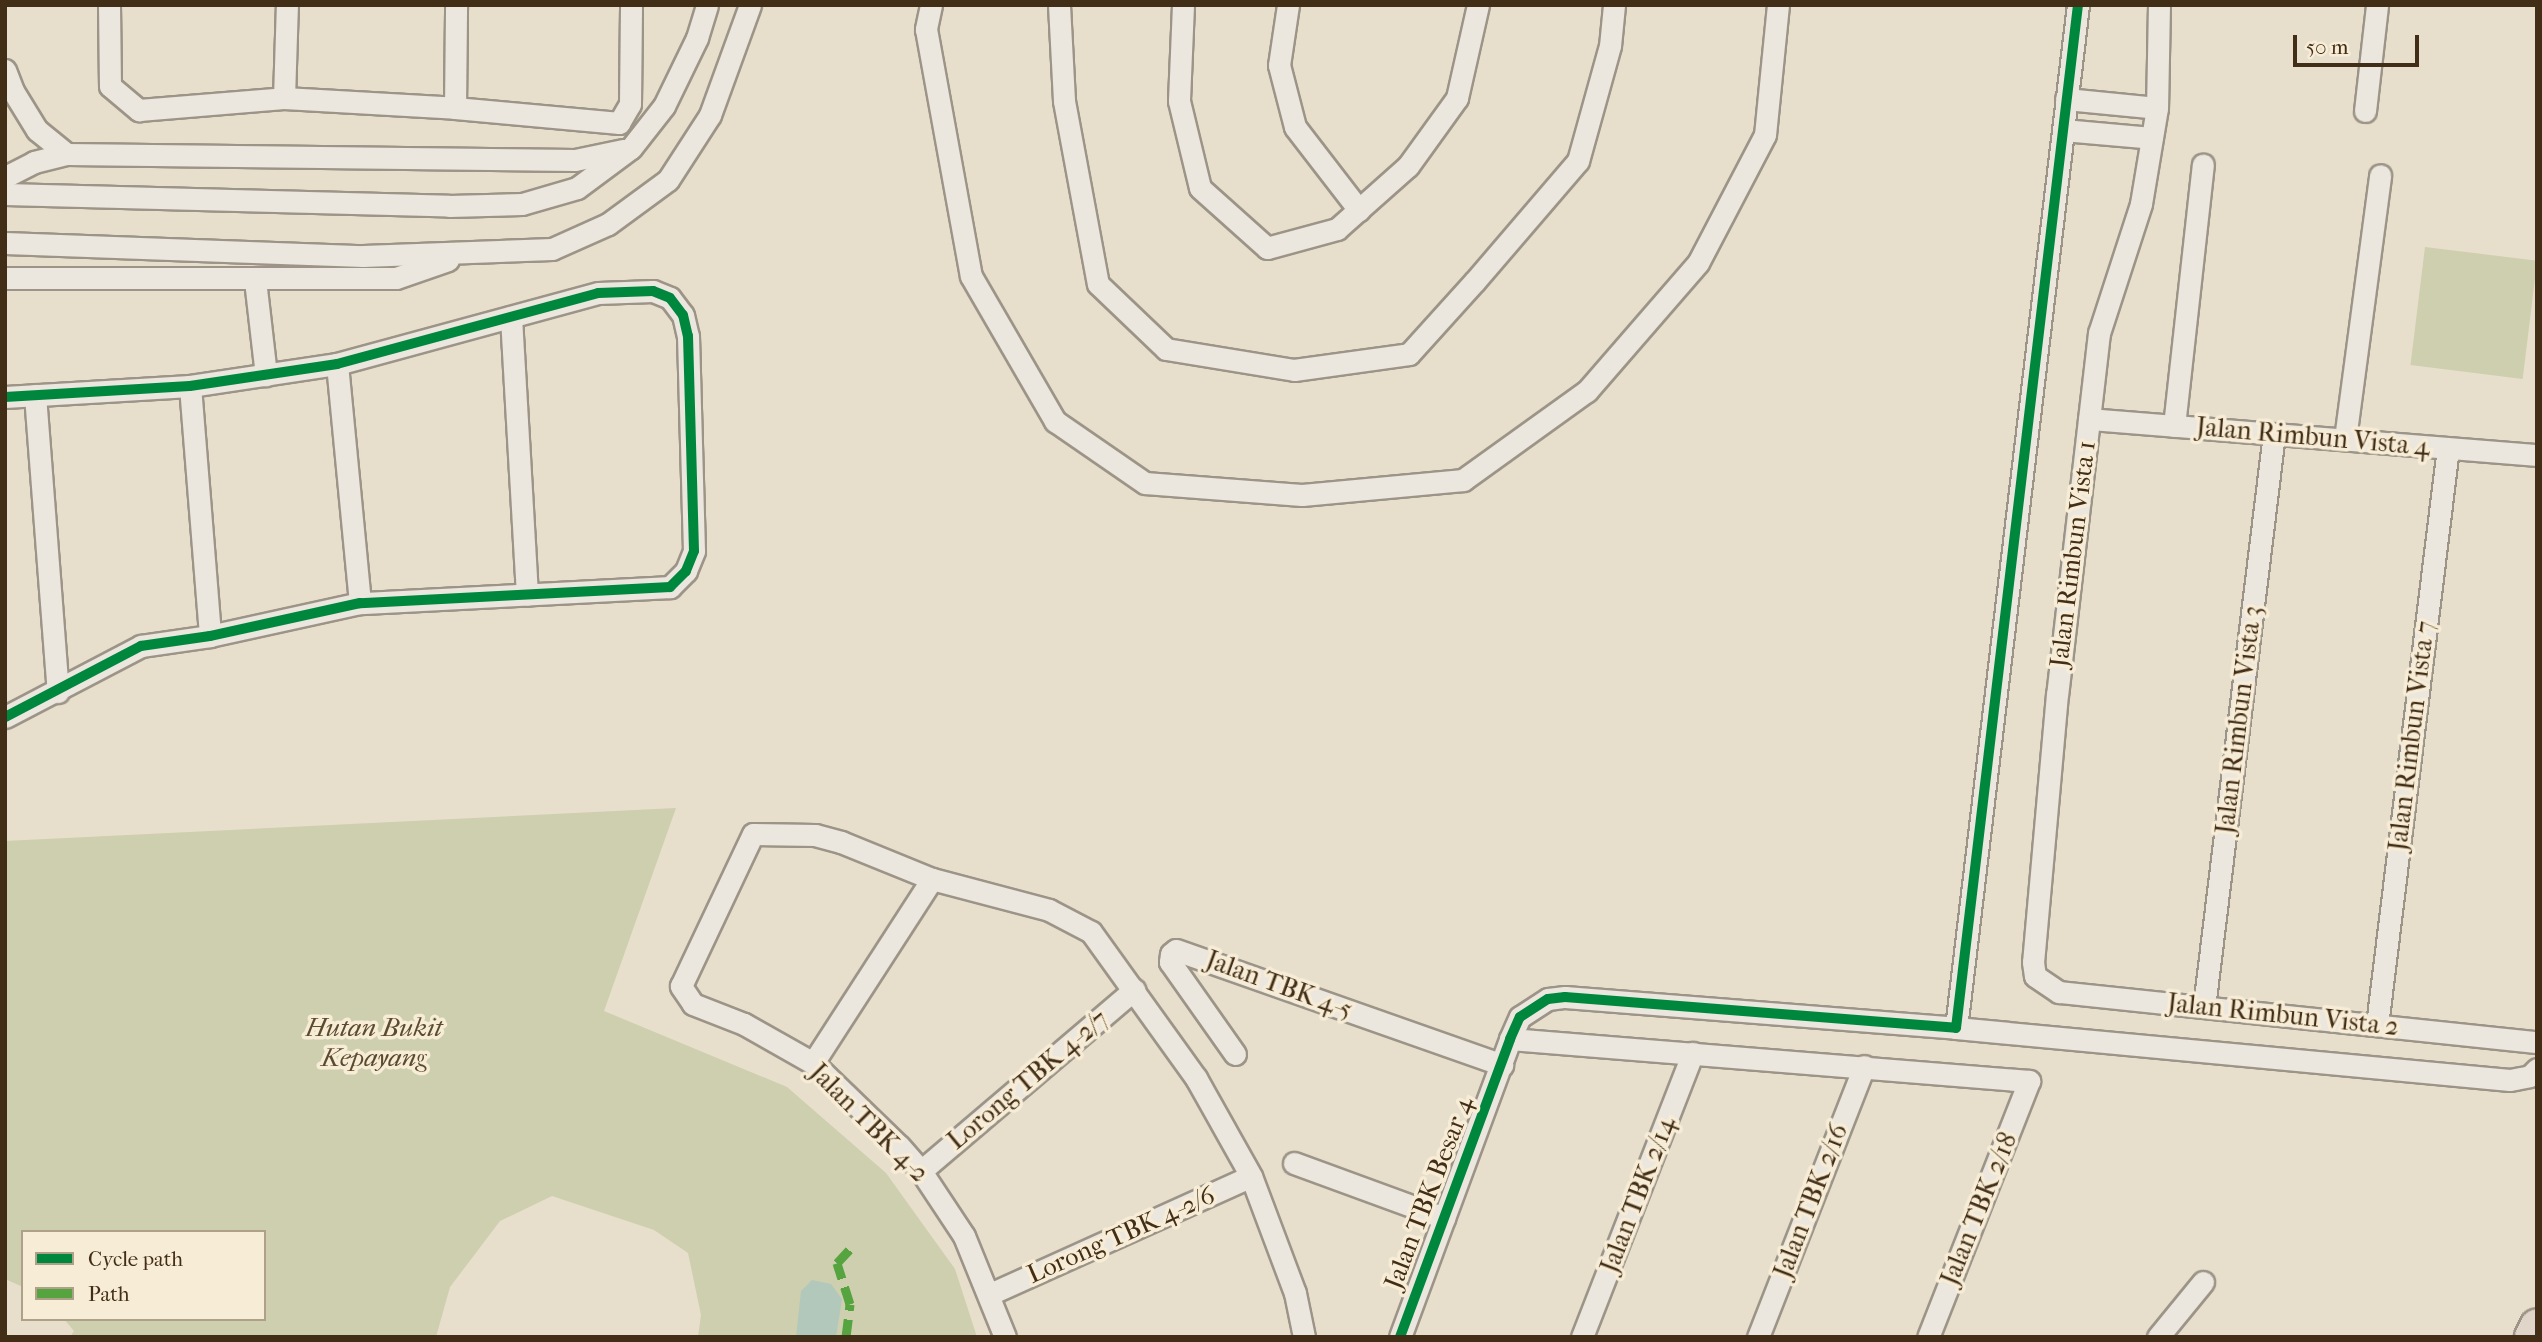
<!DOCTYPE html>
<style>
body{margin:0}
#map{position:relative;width:2542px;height:1342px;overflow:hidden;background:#e7decc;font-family:"IM FELL French Canon",serif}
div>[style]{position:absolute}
.green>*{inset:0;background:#cdcfae;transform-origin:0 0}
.water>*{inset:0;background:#b2c8ba}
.roads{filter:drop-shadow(2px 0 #9c9487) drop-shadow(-2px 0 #9c9487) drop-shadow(0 2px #9c9487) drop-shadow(0 -2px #9c9487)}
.minor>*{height:21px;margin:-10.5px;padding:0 10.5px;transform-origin:10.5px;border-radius:10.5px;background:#ebe6de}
.highway>*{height:32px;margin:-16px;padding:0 16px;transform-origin:16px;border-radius:16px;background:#dfd6c9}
.quiet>*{height:9px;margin-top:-4.5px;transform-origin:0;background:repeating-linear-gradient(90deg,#55a440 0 18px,transparent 0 27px)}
.cycleway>*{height:10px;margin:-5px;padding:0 5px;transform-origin:5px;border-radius:5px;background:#00873e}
span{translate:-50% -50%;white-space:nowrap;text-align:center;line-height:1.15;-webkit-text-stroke:7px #f7ecd6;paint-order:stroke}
.street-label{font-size:26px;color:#422d16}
.park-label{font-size:26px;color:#5a4b2f;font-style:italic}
.frame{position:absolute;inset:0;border:7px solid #422d16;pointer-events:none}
.legend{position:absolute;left:21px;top:1230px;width:245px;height:91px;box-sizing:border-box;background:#f7ecd6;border:2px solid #afa089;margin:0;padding:9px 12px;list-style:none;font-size:21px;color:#422d16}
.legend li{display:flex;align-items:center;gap:14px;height:35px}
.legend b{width:35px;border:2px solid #afa089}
.scale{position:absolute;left:2293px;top:35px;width:126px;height:32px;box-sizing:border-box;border:4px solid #422d16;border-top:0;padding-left:9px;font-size:21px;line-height:24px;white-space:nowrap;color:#422d16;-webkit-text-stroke:5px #f7ecd6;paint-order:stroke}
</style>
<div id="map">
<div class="green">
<div style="left:2425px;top:247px;width:113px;height:119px;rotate:7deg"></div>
<div style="clip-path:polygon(676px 808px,604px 1011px,787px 1087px,886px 1173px,955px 1269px,977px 1337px,698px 1337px,701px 1315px,688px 1253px,654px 1230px,552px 1196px,500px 1221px,450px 1287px,436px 1337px,70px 1337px,74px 1331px,64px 1319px,264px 1319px,264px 1232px,23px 1232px,23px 1287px,5px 1279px,5px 841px)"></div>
</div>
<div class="water">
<div style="clip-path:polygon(812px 1280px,831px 1284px,842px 1299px,836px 1337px,796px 1337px,801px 1291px)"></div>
</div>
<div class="roads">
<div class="minor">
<div style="left:109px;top:5px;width:81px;rotate:89.3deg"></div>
<div style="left:110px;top:86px;width:38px;rotate:40deg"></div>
<div style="left:139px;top:110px;width:145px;rotate:-4.7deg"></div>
<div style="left:284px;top:98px;width:171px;rotate:3.3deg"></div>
<div style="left:455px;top:108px;width:165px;rotate:5.2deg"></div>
<div style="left:619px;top:123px;width:22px;rotate:-60deg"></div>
<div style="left:630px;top:104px;width:99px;rotate:-89.4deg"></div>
<div style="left:931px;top:5px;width:25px;rotate:102deg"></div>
<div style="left:926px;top:29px;width:251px;rotate:79.7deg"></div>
<div style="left:971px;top:276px;width:168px;rotate:59.9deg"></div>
<div style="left:1055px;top:421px;width:109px;rotate:34.6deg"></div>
<div style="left:1145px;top:483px;width:157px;rotate:4.4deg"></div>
<div style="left:1302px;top:495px;width:162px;rotate:-5.3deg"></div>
<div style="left:1463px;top:480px;width:153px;rotate:-35.7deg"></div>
<div style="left:1587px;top:391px;width:169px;rotate:-49.1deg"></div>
<div style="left:1698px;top:263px;width:144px;rotate:-62.4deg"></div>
<div style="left:1765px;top:135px;width:131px;rotate:-84.3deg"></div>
<div style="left:1059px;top:5px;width:96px;rotate:87deg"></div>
<div style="left:1064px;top:101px;width:186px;rotate:79.5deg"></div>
<div style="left:1098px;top:284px;width:94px;rotate:43.7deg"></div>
<div style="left:1166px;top:349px;width:130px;rotate:9.3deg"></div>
<div style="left:1294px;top:370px;width:116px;rotate:-7.9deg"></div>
<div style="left:1409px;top:354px;width:98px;rotate:-47.9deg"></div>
<div style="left:1475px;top:281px;width:158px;rotate:-49.4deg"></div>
<div style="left:1578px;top:161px;width:119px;rotate:-74.5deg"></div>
<div style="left:1610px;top:46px;width:41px;rotate:-84.4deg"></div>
<div style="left:1183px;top:5px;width:96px;rotate:92.4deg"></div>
<div style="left:1179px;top:101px;width:89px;rotate:76.4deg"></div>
<div style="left:1200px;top:188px;width:90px;rotate:41.8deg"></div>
<div style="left:1267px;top:248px;width:73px;rotate:-15.2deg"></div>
<div style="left:1337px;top:229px;width:95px;rotate:-41.6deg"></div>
<div style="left:1408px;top:166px;width:84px;rotate:-54.2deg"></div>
<div style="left:1457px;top:98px;width:95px;rotate:-77.3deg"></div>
<div style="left:1288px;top:5px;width:61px;rotate:98.5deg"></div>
<div style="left:1279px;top:65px;width:64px;rotate:75.5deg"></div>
<div style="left:1295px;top:127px;width:105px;rotate:52.4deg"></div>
<div style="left:2159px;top:5px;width:103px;rotate:91.1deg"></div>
<div style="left:2157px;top:108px;width:97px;rotate:99.5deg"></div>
<div style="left:2141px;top:204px;width:136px;rotate:108deg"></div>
<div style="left:2099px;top:333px;width:363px;rotate:96.6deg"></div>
<div style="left:2057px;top:694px;width:269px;rotate:95.1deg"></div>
<div style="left:2033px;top:962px;width:14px;rotate:82deg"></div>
<div style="left:2035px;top:976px;width:29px;rotate:34deg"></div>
<div style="left:2059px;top:992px;width:481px;rotate:6deg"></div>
<div style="left:5px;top:70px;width:22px;rotate:69deg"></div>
<div style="left:13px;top:91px;width:46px;rotate:58.4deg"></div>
<div style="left:37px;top:130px;width:38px;rotate:39deg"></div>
<div style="left:67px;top:154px;width:508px;rotate:0.68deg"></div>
<div style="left:575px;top:160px;width:49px;rotate:-11.8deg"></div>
<div style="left:284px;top:98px;width:93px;rotate:-88.2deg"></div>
<div style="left:2066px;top:99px;width:91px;rotate:5.6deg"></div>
<div style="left:455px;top:108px;width:103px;rotate:-89.4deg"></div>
<div style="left:2365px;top:111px;width:107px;rotate:-83.5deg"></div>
<div style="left:2063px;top:130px;width:89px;rotate:5.1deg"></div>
<div style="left:5px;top:177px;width:33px;rotate:-27deg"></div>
<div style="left:34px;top:162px;width:34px;rotate:-14deg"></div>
<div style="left:5px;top:194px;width:444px;rotate:1.5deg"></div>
<div style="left:449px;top:206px;width:73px;rotate:-1.6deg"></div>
<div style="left:522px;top:204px;width:57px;rotate:-16.2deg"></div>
<div style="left:577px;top:188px;width:67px;rotate:-36.5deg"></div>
<div style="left:631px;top:148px;width:53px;rotate:-51.8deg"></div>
<div style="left:664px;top:106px;width:76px;rotate:-64.1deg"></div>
<div style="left:697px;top:38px;width:34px;rotate:-73deg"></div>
<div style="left:5px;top:243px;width:358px;rotate:2.1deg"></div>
<div style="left:363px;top:256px;width:189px;rotate:-2.1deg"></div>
<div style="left:552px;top:249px;width:61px;rotate:-24.1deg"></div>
<div style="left:608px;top:224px;width:74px;rotate:-36.3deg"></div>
<div style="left:668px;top:180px;width:77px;rotate:-57.1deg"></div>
<div style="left:710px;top:115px;width:117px;rotate:-70deg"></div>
<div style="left:5px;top:278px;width:391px"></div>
<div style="left:396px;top:278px;width:55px;rotate:-19.1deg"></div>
<div style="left:255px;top:280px;width:96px;rotate:83.4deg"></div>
<div style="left:511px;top:317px;width:278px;rotate:86.7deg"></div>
<div style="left:337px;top:364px;width:240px;rotate:84.5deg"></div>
<div style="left:190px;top:386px;width:251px;rotate:85.4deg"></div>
<div style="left:35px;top:395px;width:298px;rotate:85.6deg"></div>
<div style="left:5px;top:397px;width:185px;rotate:-3.4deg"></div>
<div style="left:190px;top:386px;width:149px;rotate:-8.5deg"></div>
<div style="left:337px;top:364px;width:270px;rotate:-15.2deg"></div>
<div style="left:598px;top:293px;width:55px;rotate:-2.1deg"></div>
<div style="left:653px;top:291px;width:18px;rotate:22deg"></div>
<div style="left:670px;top:298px;width:21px;rotate:53deg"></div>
<div style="left:683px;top:315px;width:22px;rotate:77deg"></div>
<div style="left:688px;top:336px;width:215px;rotate:88.4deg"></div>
<div style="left:694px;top:551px;width:22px;rotate:112deg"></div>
<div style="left:686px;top:571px;width:23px;rotate:135deg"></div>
<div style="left:670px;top:587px;width:310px;rotate:177deg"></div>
<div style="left:360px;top:603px;width:154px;rotate:167.6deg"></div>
<div style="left:210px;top:636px;width:70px;rotate:171.8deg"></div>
<div style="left:141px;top:646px;width:153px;rotate:152.4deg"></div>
<div style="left:2089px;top:419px;width:449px;rotate:4.6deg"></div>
<div style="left:2174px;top:426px;width:263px;rotate:-83.7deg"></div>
<div style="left:2345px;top:439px;width:266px;rotate:-82.4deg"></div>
<div style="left:2204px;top:1007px;width:577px;rotate:-83.04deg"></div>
<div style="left:2377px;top:1025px;width:581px;rotate:-82.99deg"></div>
<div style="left:1956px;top:1028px;width:556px;rotate:5.36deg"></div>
<div style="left:2510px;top:1080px;width:20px;rotate:-11deg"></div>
<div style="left:2530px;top:1076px;width:10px;rotate:-45deg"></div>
<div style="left:1510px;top:1039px;width:521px;rotate:4.63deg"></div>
<div style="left:2029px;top:1081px;width:275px;rotate:111.5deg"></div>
<div style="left:1235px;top:1054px;width:113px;rotate:-125.2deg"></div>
<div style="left:1170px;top:962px;width:8px;rotate:-83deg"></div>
<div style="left:1171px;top:954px;width:6px;rotate:-39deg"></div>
<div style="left:1176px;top:950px;width:346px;rotate:19.4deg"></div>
<div style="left:813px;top:1063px;width:219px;rotate:-57.1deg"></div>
<div style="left:1294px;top:1163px;width:160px;rotate:20.1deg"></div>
<div style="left:921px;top:1171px;width:280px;rotate:-40.4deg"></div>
<div style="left:990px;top:1294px;width:286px;rotate:-24.3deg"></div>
<div style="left:1005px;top:1337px;width:109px;rotate:-112.1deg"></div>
<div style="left:964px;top:1236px;width:78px;rotate:-123.5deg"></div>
<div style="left:921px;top:1171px;width:33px;rotate:-131deg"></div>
<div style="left:899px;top:1146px;width:120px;rotate:-136deg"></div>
<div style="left:813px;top:1063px;width:79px;rotate:-150.5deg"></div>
<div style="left:744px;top:1024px;width:55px;rotate:-158.6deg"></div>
<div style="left:693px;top:1004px;width:22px;rotate:-124deg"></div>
<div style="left:681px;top:986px;width:168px;rotate:-64.7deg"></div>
<div style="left:753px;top:834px;width:62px;rotate:0.9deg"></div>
<div style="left:815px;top:835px;width:27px;rotate:15deg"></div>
<div style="left:841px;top:842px;width:98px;rotate:22.1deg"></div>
<div style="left:932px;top:879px;width:121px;rotate:14.8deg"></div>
<div style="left:1049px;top:910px;width:47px;rotate:27.6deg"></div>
<div style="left:1091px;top:932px;width:180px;rotate:54.3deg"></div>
<div style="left:1196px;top:1078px;width:112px;rotate:60.7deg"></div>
<div style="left:1251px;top:1176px;width:125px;rotate:69.4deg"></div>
<div style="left:1295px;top:1293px;width:45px;rotate:78.4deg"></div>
<div style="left:1400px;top:1337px;width:318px;rotate:-69.7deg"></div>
<div style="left:1510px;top:1039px;width:24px;rotate:-66deg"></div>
<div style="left:1520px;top:1017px;width:33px;rotate:-33deg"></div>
<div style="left:1548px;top:999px;width:17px;rotate:-7deg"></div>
<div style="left:1565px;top:997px;width:392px;rotate:4.5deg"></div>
<div style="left:1956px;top:1028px;width:1030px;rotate:-83.2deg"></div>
<div style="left:1582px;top:1337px;width:305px;rotate:-68.7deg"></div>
<div style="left:1758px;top:1337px;width:291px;rotate:-68.6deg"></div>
<div style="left:2158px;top:1337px;width:71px;rotate:-50.7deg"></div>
</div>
<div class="highway">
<div style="left:2531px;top:1337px;width:13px;rotate:-63deg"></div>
</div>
</div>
<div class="quiet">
<div style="left:846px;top:1337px;width:33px;rotate:-83deg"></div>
<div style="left:850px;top:1304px;width:43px;rotate:-107.6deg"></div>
<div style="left:837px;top:1263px;width:23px;rotate:-47deg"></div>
</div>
<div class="cycleway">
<div style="left:5px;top:397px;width:185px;rotate:-3.4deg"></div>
<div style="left:190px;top:386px;width:149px;rotate:-8.5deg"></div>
<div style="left:337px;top:364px;width:270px;rotate:-15.2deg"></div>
<div style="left:598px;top:293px;width:55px;rotate:-2.1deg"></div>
<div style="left:653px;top:291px;width:18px;rotate:22deg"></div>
<div style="left:670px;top:298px;width:21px;rotate:53deg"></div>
<div style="left:683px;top:315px;width:22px;rotate:77deg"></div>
<div style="left:688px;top:336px;width:215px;rotate:88.4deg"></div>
<div style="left:694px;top:551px;width:22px;rotate:112deg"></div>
<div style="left:686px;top:571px;width:23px;rotate:135deg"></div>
<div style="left:670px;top:587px;width:310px;rotate:177deg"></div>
<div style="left:360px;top:603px;width:154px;rotate:167.6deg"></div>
<div style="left:210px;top:636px;width:70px;rotate:171.8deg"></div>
<div style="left:141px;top:646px;width:153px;rotate:152.4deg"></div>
<div style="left:1400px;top:1337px;width:318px;rotate:-69.7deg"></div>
<div style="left:1510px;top:1039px;width:24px;rotate:-66deg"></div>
<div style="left:1520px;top:1017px;width:33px;rotate:-33deg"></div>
<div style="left:1548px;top:999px;width:17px;rotate:-7deg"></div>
<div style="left:1565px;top:997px;width:392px;rotate:4.5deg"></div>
<div style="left:1956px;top:1028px;width:1030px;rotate:-83.2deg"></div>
</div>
<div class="street-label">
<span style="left:2313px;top:437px;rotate:5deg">Jalan Rimbun Vista 4</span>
<span style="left:2073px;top:554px;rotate:-83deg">Jalan Rimbun Vista 1</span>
<span style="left:2239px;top:720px;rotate:-83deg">Jalan Rimbun Vista 3</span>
<span style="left:2412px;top:736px;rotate:-83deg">Jalan Rimbun Vista 7</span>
<span style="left:1279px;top:985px;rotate:20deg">Jalan TBK 4-5</span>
<span style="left:2283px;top:1015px;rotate:6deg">Jalan Rimbun Vista 2</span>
<span style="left:1028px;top:1080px;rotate:-40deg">Lorong TBK 4-2/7</span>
<span style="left:869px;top:1123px;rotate:45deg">Jalan TBK 4-2</span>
<span style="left:1429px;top:1193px;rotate:-69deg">Jalan TBK Besar 4</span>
<span style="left:1638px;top:1195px;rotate:-69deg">Jalan TBK 2/14</span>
<span style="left:1811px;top:1201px;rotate:-69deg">Jalan TBK 2/16</span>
<span style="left:1979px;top:1209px;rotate:-68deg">Jalan TBK 2/18</span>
<span style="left:1121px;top:1235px;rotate:-24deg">Lorong TBK 4-2/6</span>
</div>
<div class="park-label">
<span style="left:374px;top:1043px">Hutan Bukit<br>Kepayang</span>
</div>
<div class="frame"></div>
<ul class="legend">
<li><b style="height:9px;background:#00873e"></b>Cycle path</li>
<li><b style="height:9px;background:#55a440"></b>Path</li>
</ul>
<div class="scale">50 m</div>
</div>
